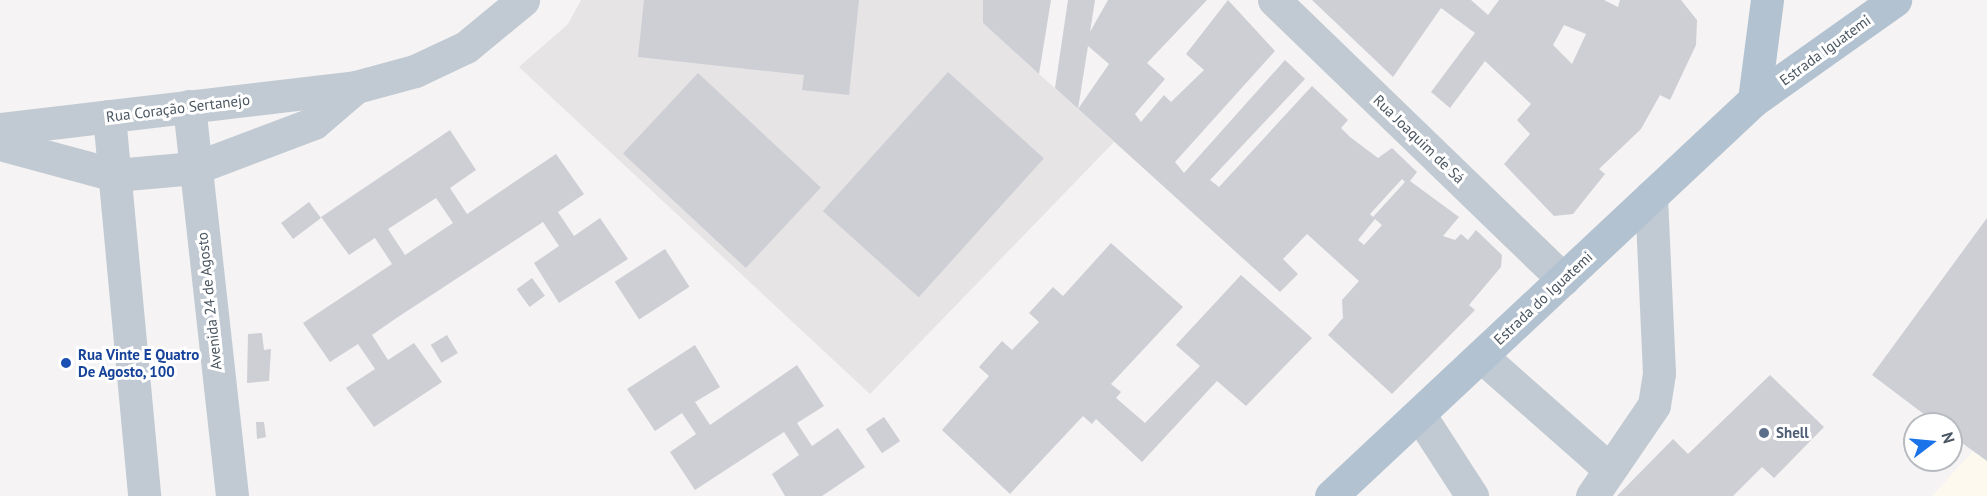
<!DOCTYPE html>
<meta charset="utf-8">
<style>
body{margin:0}
#map{position:relative;width:1987px;height:496px;overflow:hidden;background:#f5f3f3;font-family:"PT Sans",sans-serif}
div>[style]{position:absolute}
.commercial>*{inset:0;background:#fdf9ef}
.education>*{inset:0;background:#e6e4e5}
.building>*{inset:0;background:#cdcfd5;transform-origin:0 0}
.minor>*{height:33px;margin:-16.5px;padding:0 16.5px;transform-origin:16.5px;border-radius:16.5px;background:#c1cad2}
.major>*{height:33px;margin:-16.5px;padding:0 16.5px;transform-origin:16.5px;border-radius:16.5px;background:#b3c2d1}
.dots>*{width:16px;height:16px;translate:-50% -50%;box-sizing:border-box;border:3px solid #fff;border-radius:50%}
span{translate:-50% -50%;white-space:nowrap;text-align:center;line-height:1.15;-webkit-text-stroke:6px #fff;paint-order:stroke}
.street-label{font-size:15px;color:#4a5661}
.transit-label{font-size:15px;color:#164399;font-weight:700}
.left{translate:0 -50%;text-align:left}
.service-label{font-size:15px;color:#4e5e75;font-weight:700}
.north{position:absolute;left:1903px;top:412px;width:60px;height:60px;box-sizing:border-box;background:#fff;border:2px solid #b7bbc0;border-radius:50%;rotate:74deg;font-size:16px;font-weight:700;line-height:24px;text-align:center;color:#4a5661}
.north::after{content:'';display:block;margin:auto;width:21px;height:27px;background:#1a73e8;clip-path:polygon(50% 0,100% 100%,50% 72%,0 100%)}
</style>
<div id="map">
<div class="commercial">
<div style="clip-path:polygon(1973px 451px,1987px 461px,1987px 496px,1932px 496px)"></div>
</div>
<div class="education">
<div style="clip-path:polygon(581px 0,983px 0,983px 23px,1114px 142px,870px 394px,519px 67px,568px 24px)"></div>
</div>
<div class="building">
<div style="clip-path:polygon(644px 0,859px 0,849px 95px,802px 90px,804px 75px,638px 57px)"></div>
<div style="clip-path:polygon(983px 0,1051px 0,1039px 74px,983px 23px)"></div>
<div style="clip-path:polygon(evenodd,1068px 0,1095px 0,1090px 32px,1108px 0,1207px 0,1147px 63px,1165px 79px,1135px 114px,1141px 122px,1164px 95px,1171px 102px,1204px 70px,1186px 54px,1228px 0,1275px 51px,1175px 162px,1184px 173px,1285px 60px,1305px 79px,1210px 180px,1219px 187px,1312px 86px,1348px 120px,1341px 128px,1350px 137px,1378px 158px,1392px 148px,1417px 172px,1410px 181px,1459px 217px,1443px 236px,1455px 240px,1461px 234px,1468px 240px,1476px 230px,1502px 255px,1501px 267px,1469px 305px,1475px 310px,1392px 394px,1328px 335px,1343px 318px,1342px 300px,1359px 281px,1307px 234px,1283px 259px,1298px 274px,1280px 292px,1055px 88px,1068px 0,1088px 46px,1109px 64px,1078px 109px,1088px 46px,1068px 0,1402px 179px,1405px 182px,1373px 217px,1370px 214px,1402px 179px,1068px 0,1375px 219px,1382px 225px,1364px 245px,1358px 240px,1375px 219px)"></div>
<div style="clip-path:polygon(evenodd,1312px 0,1471px 0,1488px 15px,1499px 0,1604px 0,1618px 7px,1620px 0,1681px 0,1697px 20px,1696px 45px,1670px 100px,1660px 95px,1641px 129px,1599px 169px,1605px 174px,1573px 214px,1554px 216px,1504px 164px,1530px 134px,1517px 120px,1531px 104px,1485px 61px,1450px 108px,1431px 92px,1475px 33px,1441px 8px,1393px 77px,1312px 0,1564px 25px,1586px 34px,1572px 64px,1553px 45px,1564px 25px)"></div>
<div style="left:948px;top:72px;width:129px;height:187px;rotate:42deg"></div>
<div style="left:698px;top:73px;width:168px;height:110px;rotate:43deg"></div>
<div style="clip-path:polygon(evenodd,450px 130px,476px 170px,450px 188px,467px 214px,556px 154px,584px 194px,558px 212px,574px 236px,600px 218px,628px 259px,559px 303px,534px 263px,559px 246px,543px 222px,395px 319px,372px 335px,388px 360px,414px 343px,442px 382px,374px 427px,346px 388px,375px 369px,358px 344px,330px 362px,303px 323px,392px 264px,375px 238px,349px 255px,321px 217px,450px 130px,436px 198px,453px 223px,405px 255px,388px 229px,436px 198px)"></div>
<div style="left:309px;top:202px;width:20px;height:35px;rotate:53deg"></div>
<div style="clip-path:polygon(1987px 218px,1987px 461px,1951px 435px,1951px 424px,1937px 424px,1872px 375px)"></div>
<div style="clip-path:polygon(1111px 243px,1183px 307px,1111px 384px,1121px 392px,1116px 398px,1145px 423px,1200px 366px,1176px 345px,1241px 275px,1312px 338px,1246px 406px,1217px 381px,1142px 462px,1096px 419px,1092px 424px,1083px 416px,1010px 494px,942px 430px,989px 376px,979px 367px,1002px 341px,1012px 350px,1039px 322px,1029px 313px,1053px 287px,1063px 296px)"></div>
<div style="left:665px;top:249px;width:45px;height:60px;rotate:57deg"></div>
<div style="left:532px;top:278px;width:22px;height:19px;rotate:54deg"></div>
<div style="clip-path:polygon(262px 333px,264px 350px,271px 349px,269px 381px,247px 383px,248px 334px)"></div>
<div style="left:447px;top:335px;width:21px;height:19px;rotate:59deg"></div>
<div style="clip-path:polygon(695px 345px,720px 387px,695px 402px,710px 425px,797px 365px,824px 406px,797px 423px,812px 446px,838px 428px,865px 467px,822px 496px,785px 496px,772px 474px,799px 455px,784px 432px,695px 490px,670px 452px,696px 434px,682px 413px,655px 431px,627px 389px)"></div>
<div style="clip-path:polygon(1770px 375px,1824px 427px,1774px 478px,1762px 467px,1733px 496px,1617px 496px,1673px 439px,1688px 454px)"></div>
<div style="left:884px;top:417px;width:29px;height:22px;rotate:56deg"></div>
<div style="clip-path:polygon(256px 422px,264px 422px,266px 437px,257px 439px)"></div>
</div>
<div class="minor">
<div style="left:1274px;top:0;width:402px;rotate:44deg"></div>
<div style="left:189px;top:106px;width:392px;rotate:83.7deg"></div>
<div style="left:109px;top:116px;width:382px;rotate:84.7deg"></div>
<div style="left:0;top:129px;width:358px;rotate:-6.7deg"></div>
<div style="left:356px;top:87px;width:61px;rotate:-15.2deg"></div>
<div style="left:415px;top:71px;width:56px;rotate:-25.2deg"></div>
<div style="left:466px;top:47px;width:74px;rotate:-39.5deg"></div>
<div style="left:0;top:144px;width:119px;rotate:15.1deg"></div>
<div style="left:115px;top:175px;width:80px;rotate:-5deg"></div>
<div style="left:195px;top:168px;width:127px;rotate:-20.7deg"></div>
<div style="left:314px;top:123px;width:55px;rotate:-40.6deg"></div>
<div style="left:1481px;top:356px;width:171px;rotate:41.4deg"></div>
<div style="left:1419px;top:414px;width:98px;rotate:57.1deg"></div>
<div style="left:1592px;top:496px;width:110px;rotate:-55.7deg"></div>
<div style="left:1654px;top:405px;width:32px;rotate:-81deg"></div>
<div style="left:1659px;top:373px;width:177px;rotate:-92.6deg"></div>
</div>
<div class="major">
<div style="left:1754px;top:100px;width:101px;rotate:-82.6deg"></div>
<div style="left:1331px;top:496px;width:579px;rotate:-43.11deg"></div>
<div style="left:1754px;top:100px;width:173px;rotate:-35.3deg"></div>
</div>
<div class="dots">
<div style="left:66px;top:363px;background:#1a4fb4"></div>
<div style="left:1764px;top:433px;background:#5c6f8a"></div>
</div>
<div class="street-label">
<span style="left:1825px;top:50px;rotate:-36deg">Estrada Iguatemi</span>
<span style="left:178px;top:108px;rotate:-7deg">Rua Coração Sertanejo</span>
<span style="left:1419px;top:139px;rotate:44deg">Rua Joaquim de Sá</span>
<span style="left:1543px;top:298px;rotate:-43deg">Estrada do Iguatemi</span>
<span style="left:209px;top:301px;rotate:-96deg">Avenida 24 de Agosto</span>
</div>
<div class="transit-label">
<span class="left" style="left:78px;top:363px">Rua Vinte E Quatro<br>De Agosto, 100</span>
</div>
<div class="service-label">
<span class="left" style="left:1776px;top:433px">Shell</span>
</div>
<div class="north">N</div>
</div>
